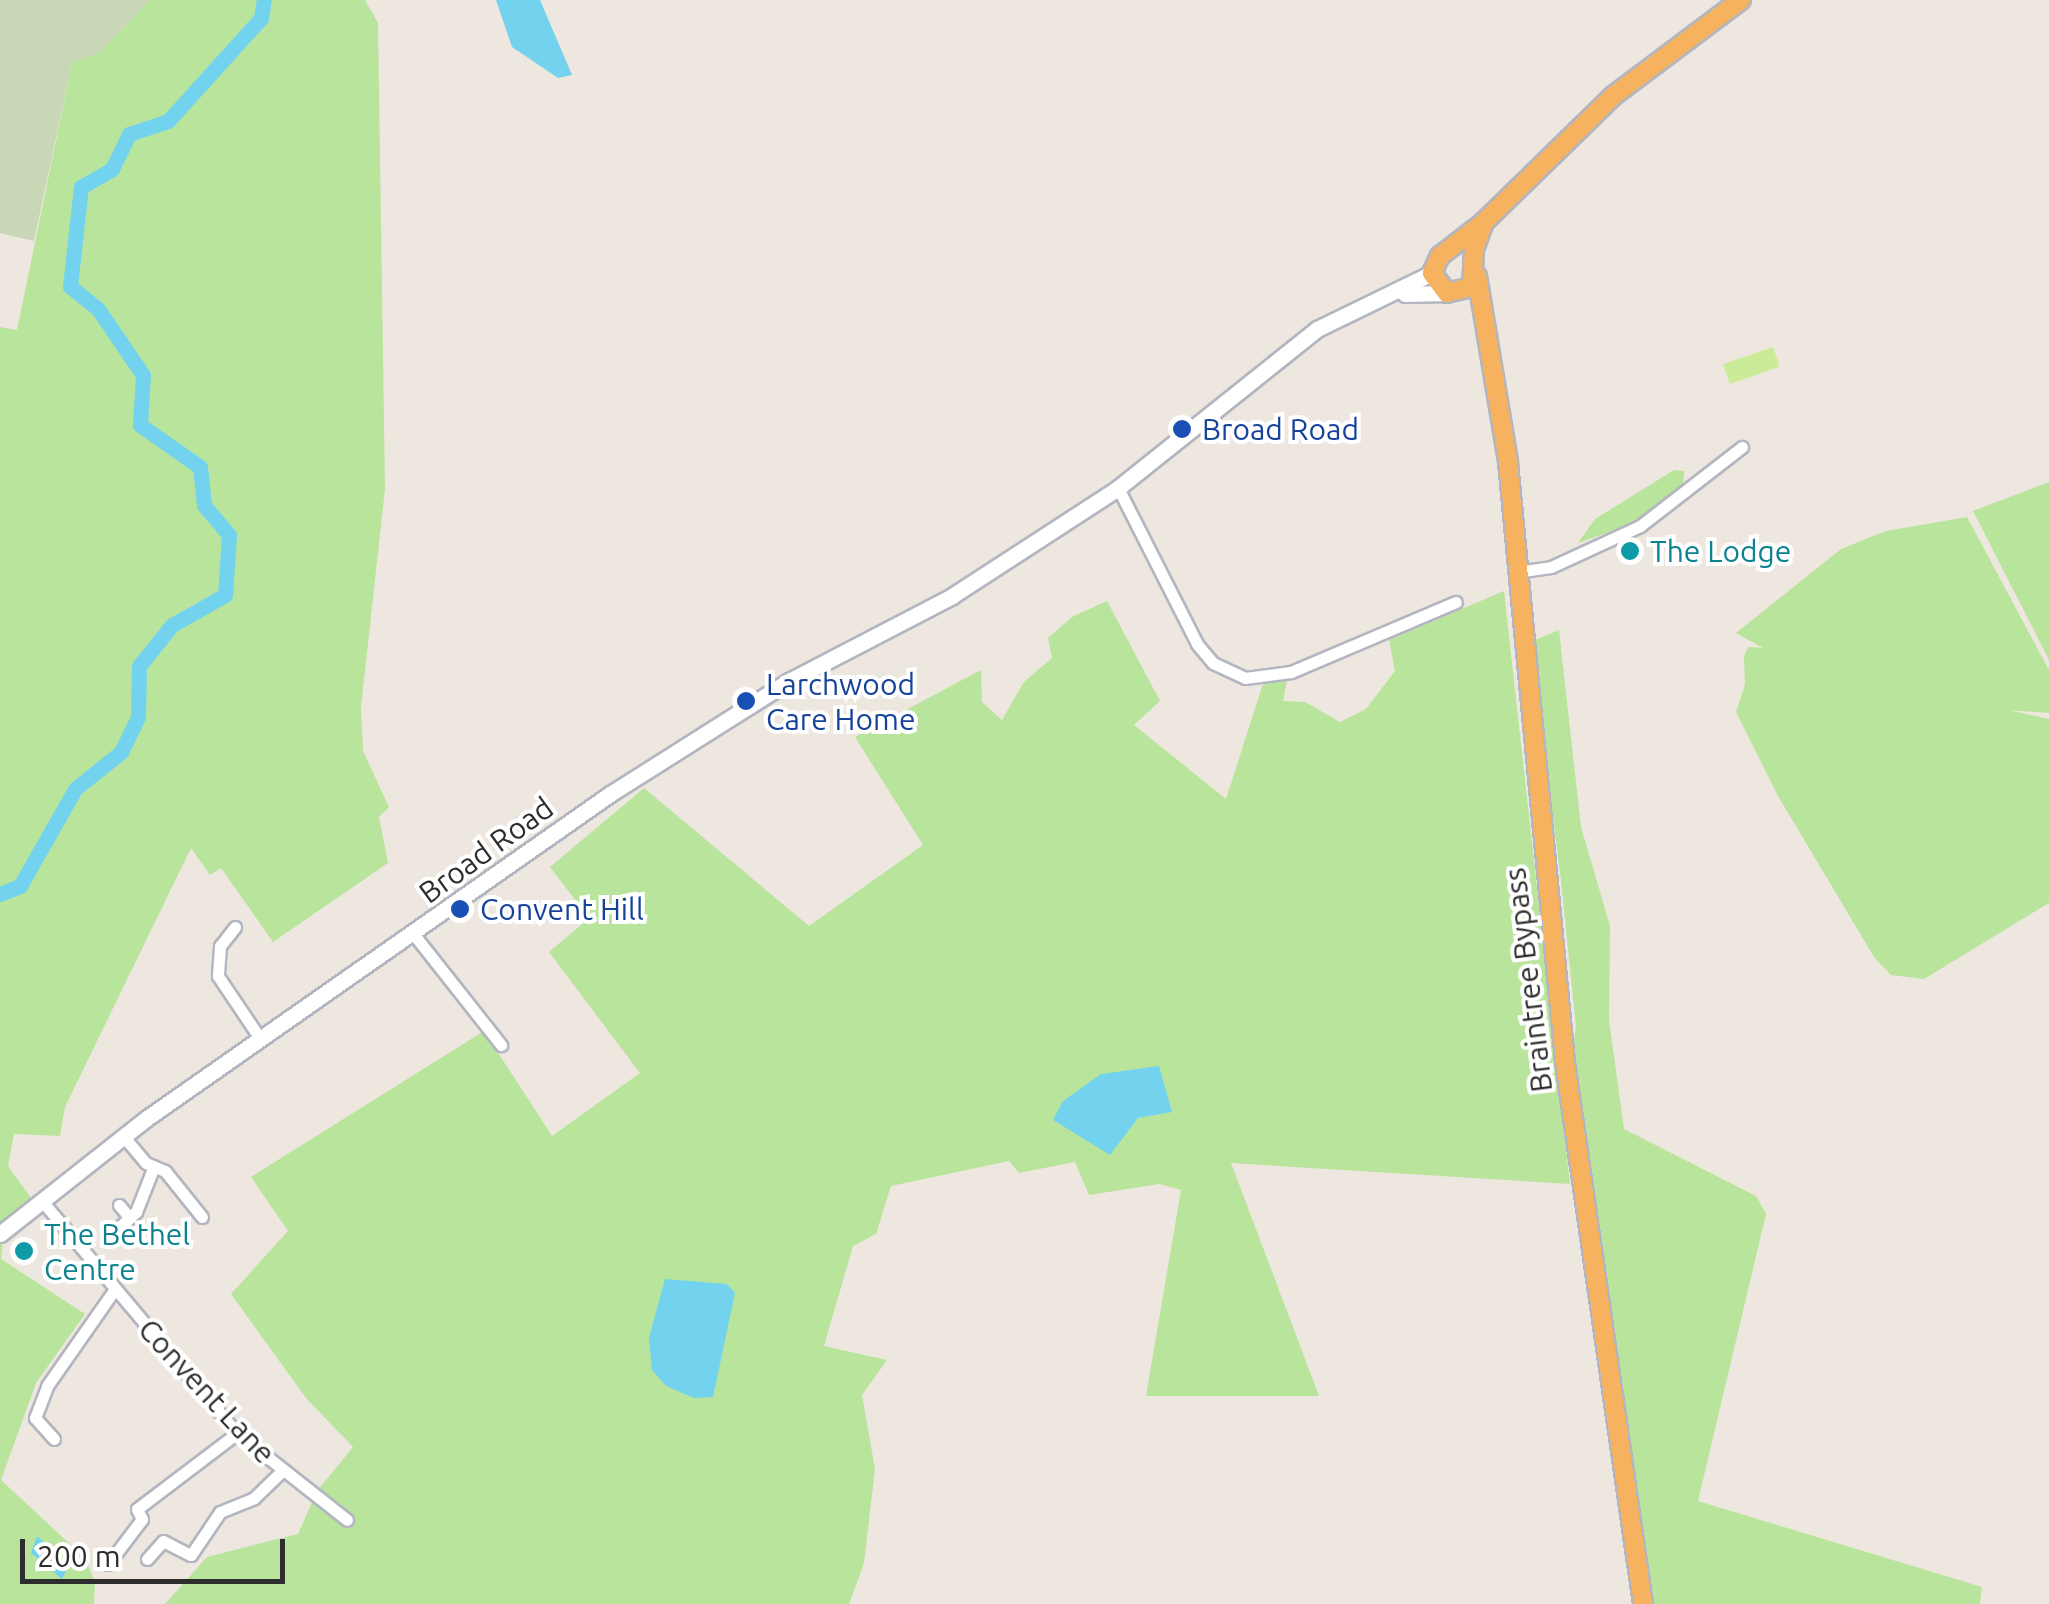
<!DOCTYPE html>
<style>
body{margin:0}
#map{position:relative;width:2049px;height:1604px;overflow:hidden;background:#eee7df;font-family:Ubuntu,sans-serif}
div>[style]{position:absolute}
.green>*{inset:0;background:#b8e49c}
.cemetery>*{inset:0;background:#c8d8b6}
.pitch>*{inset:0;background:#cbeb98;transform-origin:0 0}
.water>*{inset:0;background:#73d3ef}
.river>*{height:15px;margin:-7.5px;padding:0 7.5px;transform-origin:7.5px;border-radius:7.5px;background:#73d3ef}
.roads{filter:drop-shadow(2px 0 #b3b6c0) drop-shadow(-2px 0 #b3b6c0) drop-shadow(0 2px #b3b6c0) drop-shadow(0 -2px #b3b6c0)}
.minor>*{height:11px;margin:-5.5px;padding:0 5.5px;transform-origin:5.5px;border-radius:5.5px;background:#fff}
.secondary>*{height:15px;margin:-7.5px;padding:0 7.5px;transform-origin:7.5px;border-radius:7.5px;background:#fff}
.trunk>*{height:18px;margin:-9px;padding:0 9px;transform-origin:9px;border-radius:9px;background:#f6b25e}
.dots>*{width:28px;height:28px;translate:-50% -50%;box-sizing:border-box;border:5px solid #fff;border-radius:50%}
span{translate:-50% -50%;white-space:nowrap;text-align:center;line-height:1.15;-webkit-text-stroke:8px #fff;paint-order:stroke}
.transit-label{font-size:30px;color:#164399}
.left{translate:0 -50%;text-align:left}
.culture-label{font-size:30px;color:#0d838f}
.street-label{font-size:30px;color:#2d2d2d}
.scale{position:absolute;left:20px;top:1539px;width:265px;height:45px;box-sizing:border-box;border:5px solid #2d2d2d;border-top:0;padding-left:12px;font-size:30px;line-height:35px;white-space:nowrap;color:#2d2d2d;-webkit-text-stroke:8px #fff;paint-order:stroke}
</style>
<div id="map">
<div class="green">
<div style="clip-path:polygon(150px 0,365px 0,378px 23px,385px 489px,361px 707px,363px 751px,389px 807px,379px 817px,388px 863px,273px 942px,221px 868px,210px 875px,191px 848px,65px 1107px,60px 1136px,14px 1134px,8px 1166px,33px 1201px,4px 1229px,1px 1259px,85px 1314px,36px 1383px,1px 1480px,85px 1558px,95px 1582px,94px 1604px,0 1604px,0 327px,17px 330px,72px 63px,99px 53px)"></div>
<div style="clip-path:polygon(1674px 470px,1684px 471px,1683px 488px,1635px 523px,1578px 543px,1595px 519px)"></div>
<div style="clip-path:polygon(2049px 482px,2049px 660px,1973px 511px)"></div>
<div style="clip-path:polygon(1967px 517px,2049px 670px,2049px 713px,2008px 710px,2049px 719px,2049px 903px,1924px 979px,1891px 975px,1874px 957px,1778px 796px,1736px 712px,1745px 684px,1744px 656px,1748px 647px,1763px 648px,1736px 633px,1841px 549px,1886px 531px)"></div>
<div style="clip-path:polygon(1504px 591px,1570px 1184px,1231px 1163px,1319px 1396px,1146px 1396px,1181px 1190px,1159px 1184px,1089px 1195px,1075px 1162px,1019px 1173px,1009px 1161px,891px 1186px,876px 1234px,853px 1246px,824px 1346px,887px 1360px,862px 1395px,875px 1469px,864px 1563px,849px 1604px,165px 1604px,207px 1557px,298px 1534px,317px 1491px,353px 1447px,306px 1398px,231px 1294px,288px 1231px,251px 1177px,484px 1031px,552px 1136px,640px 1073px,549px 952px,589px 918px,550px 867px,644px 788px,809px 926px,923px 845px,855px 737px,981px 670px,982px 702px,1002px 720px,1024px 682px,1052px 658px,1048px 638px,1072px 617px,1107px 601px,1160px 701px,1134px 725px,1226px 799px,1268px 668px,1288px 675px,1283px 701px,1305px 702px,1340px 722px,1366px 709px,1395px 671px,1389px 640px)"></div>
<div style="clip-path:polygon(1559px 630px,1581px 827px,1610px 926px,1609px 1020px,1624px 1129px,1756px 1196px,1766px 1214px,1698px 1501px,1982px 1587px,1980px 1604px,1650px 1604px,1571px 1059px,1576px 1027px,1561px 880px,1530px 642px)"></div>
</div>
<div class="cemetery">
<div style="clip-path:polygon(0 0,150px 0,99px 53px,72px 63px,34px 241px,0 233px)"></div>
</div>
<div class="pitch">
<div style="left:1773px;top:347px;width:21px;height:53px;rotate:71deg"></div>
</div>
<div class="water">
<div style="clip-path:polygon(496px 0,540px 0,572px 75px,558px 78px,512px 47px)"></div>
<div style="clip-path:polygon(1159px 1066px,1172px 1112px,1138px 1118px,1110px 1155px,1053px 1120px,1063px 1101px,1101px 1074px)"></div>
<div style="clip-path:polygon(665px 1279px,727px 1284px,735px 1293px,713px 1397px,694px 1398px,666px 1386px,652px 1370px,649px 1338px)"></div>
<div style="clip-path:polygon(37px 1536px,69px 1565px,62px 1579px,31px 1553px)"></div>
</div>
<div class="river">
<div style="left:0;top:894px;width:22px;rotate:-22deg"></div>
<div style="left:20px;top:886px;width:112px;rotate:-60.4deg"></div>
<div style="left:75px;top:789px;width:59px;rotate:-38.8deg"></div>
<div style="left:121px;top:752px;width:39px;rotate:-64deg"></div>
<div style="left:138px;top:717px;width:51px;rotate:-88.9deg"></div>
<div style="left:139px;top:666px;width:53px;rotate:-51.2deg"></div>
<div style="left:172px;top:625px;width:61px;rotate:-29.5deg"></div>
<div style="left:225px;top:595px;width:60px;rotate:-86.2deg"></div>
<div style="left:229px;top:535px;width:39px;rotate:-130deg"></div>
<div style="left:204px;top:505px;width:38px;rotate:-96deg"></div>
<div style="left:200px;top:467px;width:73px;rotate:-145deg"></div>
<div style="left:140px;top:425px;width:50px;rotate:-86.6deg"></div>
<div style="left:143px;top:375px;width:80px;rotate:-124.3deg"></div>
<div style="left:98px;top:309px;width:36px;rotate:-141deg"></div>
<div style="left:70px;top:286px;width:100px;rotate:-83.7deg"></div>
<div style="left:81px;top:187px;width:36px;rotate:-30deg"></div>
<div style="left:112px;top:169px;width:39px;rotate:-64deg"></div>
<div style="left:129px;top:134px;width:41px;rotate:-18.4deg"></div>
<div style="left:168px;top:121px;width:139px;rotate:-47.9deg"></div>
<div style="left:261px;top:18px;width:18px;rotate:-81deg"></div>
</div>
<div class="roads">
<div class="minor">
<div style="left:1118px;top:488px;width:175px;rotate:63.1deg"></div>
<div style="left:1197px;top:644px;width:25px;rotate:50deg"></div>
<div style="left:1213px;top:663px;width:35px;rotate:25deg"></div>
<div style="left:1245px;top:678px;width:46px;rotate:-7.4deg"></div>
<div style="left:1291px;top:672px;width:179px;rotate:-23deg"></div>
<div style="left:1516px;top:572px;width:35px;rotate:-8deg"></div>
<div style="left:1551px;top:567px;width:98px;rotate:-24.7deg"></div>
<div style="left:1640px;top:526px;width:129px;rotate:-37.8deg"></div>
<div style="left:235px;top:927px;width:24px;rotate:128deg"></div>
<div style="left:220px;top:946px;width:30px;rotate:94deg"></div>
<div style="left:218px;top:976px;width:77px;rotate:56.1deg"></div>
<div style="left:415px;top:936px;width:139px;rotate:51.7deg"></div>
<div style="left:124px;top:1137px;width:34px;rotate:50deg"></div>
<div style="left:146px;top:1163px;width:21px;rotate:23deg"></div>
<div style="left:165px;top:1171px;width:59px;rotate:51.2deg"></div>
<div style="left:42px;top:1201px;width:303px;rotate:50deg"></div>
<div style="left:237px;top:1433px;width:140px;rotate:38.3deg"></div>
<div style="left:119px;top:1205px;width:17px;rotate:50deg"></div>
<div style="left:116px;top:1230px;width:27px;rotate:-42deg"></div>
<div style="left:136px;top:1212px;width:49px;rotate:-68.6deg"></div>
<div style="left:54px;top:1439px;width:28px;rotate:-132deg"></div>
<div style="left:35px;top:1418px;width:34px;rotate:-69deg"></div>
<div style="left:47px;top:1386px;width:118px;rotate:-55deg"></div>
<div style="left:147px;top:1559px;width:24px;rotate:-48deg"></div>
<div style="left:163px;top:1541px;width:31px;rotate:27deg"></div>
<div style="left:191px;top:1555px;width:52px;rotate:-56deg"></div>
<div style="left:220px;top:1512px;width:37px;rotate:-22deg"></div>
<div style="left:254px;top:1498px;width:37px;rotate:-44deg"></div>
<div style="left:108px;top:1564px;width:56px;rotate:-52.9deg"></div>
<div style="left:142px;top:1519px;width:11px;rotate:-117deg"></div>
<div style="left:137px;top:1509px;width:126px;rotate:-37.2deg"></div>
</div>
<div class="secondary">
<div style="left:1405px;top:294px;width:42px;rotate:-1.4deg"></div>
<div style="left:0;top:1234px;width:187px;rotate:-38.3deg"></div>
<div style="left:147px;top:1118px;width:565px;rotate:-34.98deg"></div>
<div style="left:610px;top:794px;width:212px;rotate:-32.3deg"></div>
<div style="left:789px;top:681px;width:184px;rotate:-27.5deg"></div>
<div style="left:952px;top:596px;width:198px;rotate:-33deg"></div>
<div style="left:1118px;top:488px;width:255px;rotate:-38.6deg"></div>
<div style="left:1317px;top:329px;width:128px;rotate:-26deg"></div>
</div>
<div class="trunk">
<div style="left:1484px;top:222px;width:29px;rotate:110deg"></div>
<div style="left:1474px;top:249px;width:38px;rotate:93deg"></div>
<div style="left:1472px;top:287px;width:26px;rotate:167deg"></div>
<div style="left:1447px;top:293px;width:25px;rotate:-127deg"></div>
<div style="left:1432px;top:273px;width:19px;rotate:-65deg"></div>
<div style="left:1440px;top:256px;width:56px;rotate:-37.7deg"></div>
<div style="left:1484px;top:222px;width:180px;rotate:-44.3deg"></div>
<div style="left:1613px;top:96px;width:160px;rotate:-36.9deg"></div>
<div style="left:1477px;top:276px;width:189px;rotate:80.5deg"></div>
<div style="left:1508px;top:462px;width:603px;rotate:84.57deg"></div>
<div style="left:1565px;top:1062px;width:548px;rotate:81.81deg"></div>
</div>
</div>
<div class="dots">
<div style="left:1182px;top:429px;background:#1a4fb4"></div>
<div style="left:1630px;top:551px;background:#0f9aa8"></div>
<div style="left:746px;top:701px;background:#1a4fb4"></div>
<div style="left:460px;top:909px;background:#1a4fb4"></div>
<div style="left:24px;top:1251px;background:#0f9aa8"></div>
</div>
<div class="transit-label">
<span class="left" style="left:1202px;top:429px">Broad Road</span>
<span class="left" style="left:766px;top:701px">Larchwood<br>Care Home</span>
<span class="left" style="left:480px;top:909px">Convent Hill</span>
</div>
<div class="culture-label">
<span class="left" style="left:1650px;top:551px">The Lodge</span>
<span class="left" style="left:44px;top:1251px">The Bethel<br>Centre</span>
</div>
<div class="street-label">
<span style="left:486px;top:850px;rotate:-36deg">Broad Road</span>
<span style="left:1528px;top:980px;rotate:-97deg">Braintree Bypass</span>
<span style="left:207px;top:1391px;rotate:47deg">Convent Lane</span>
</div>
<div class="scale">200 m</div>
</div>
